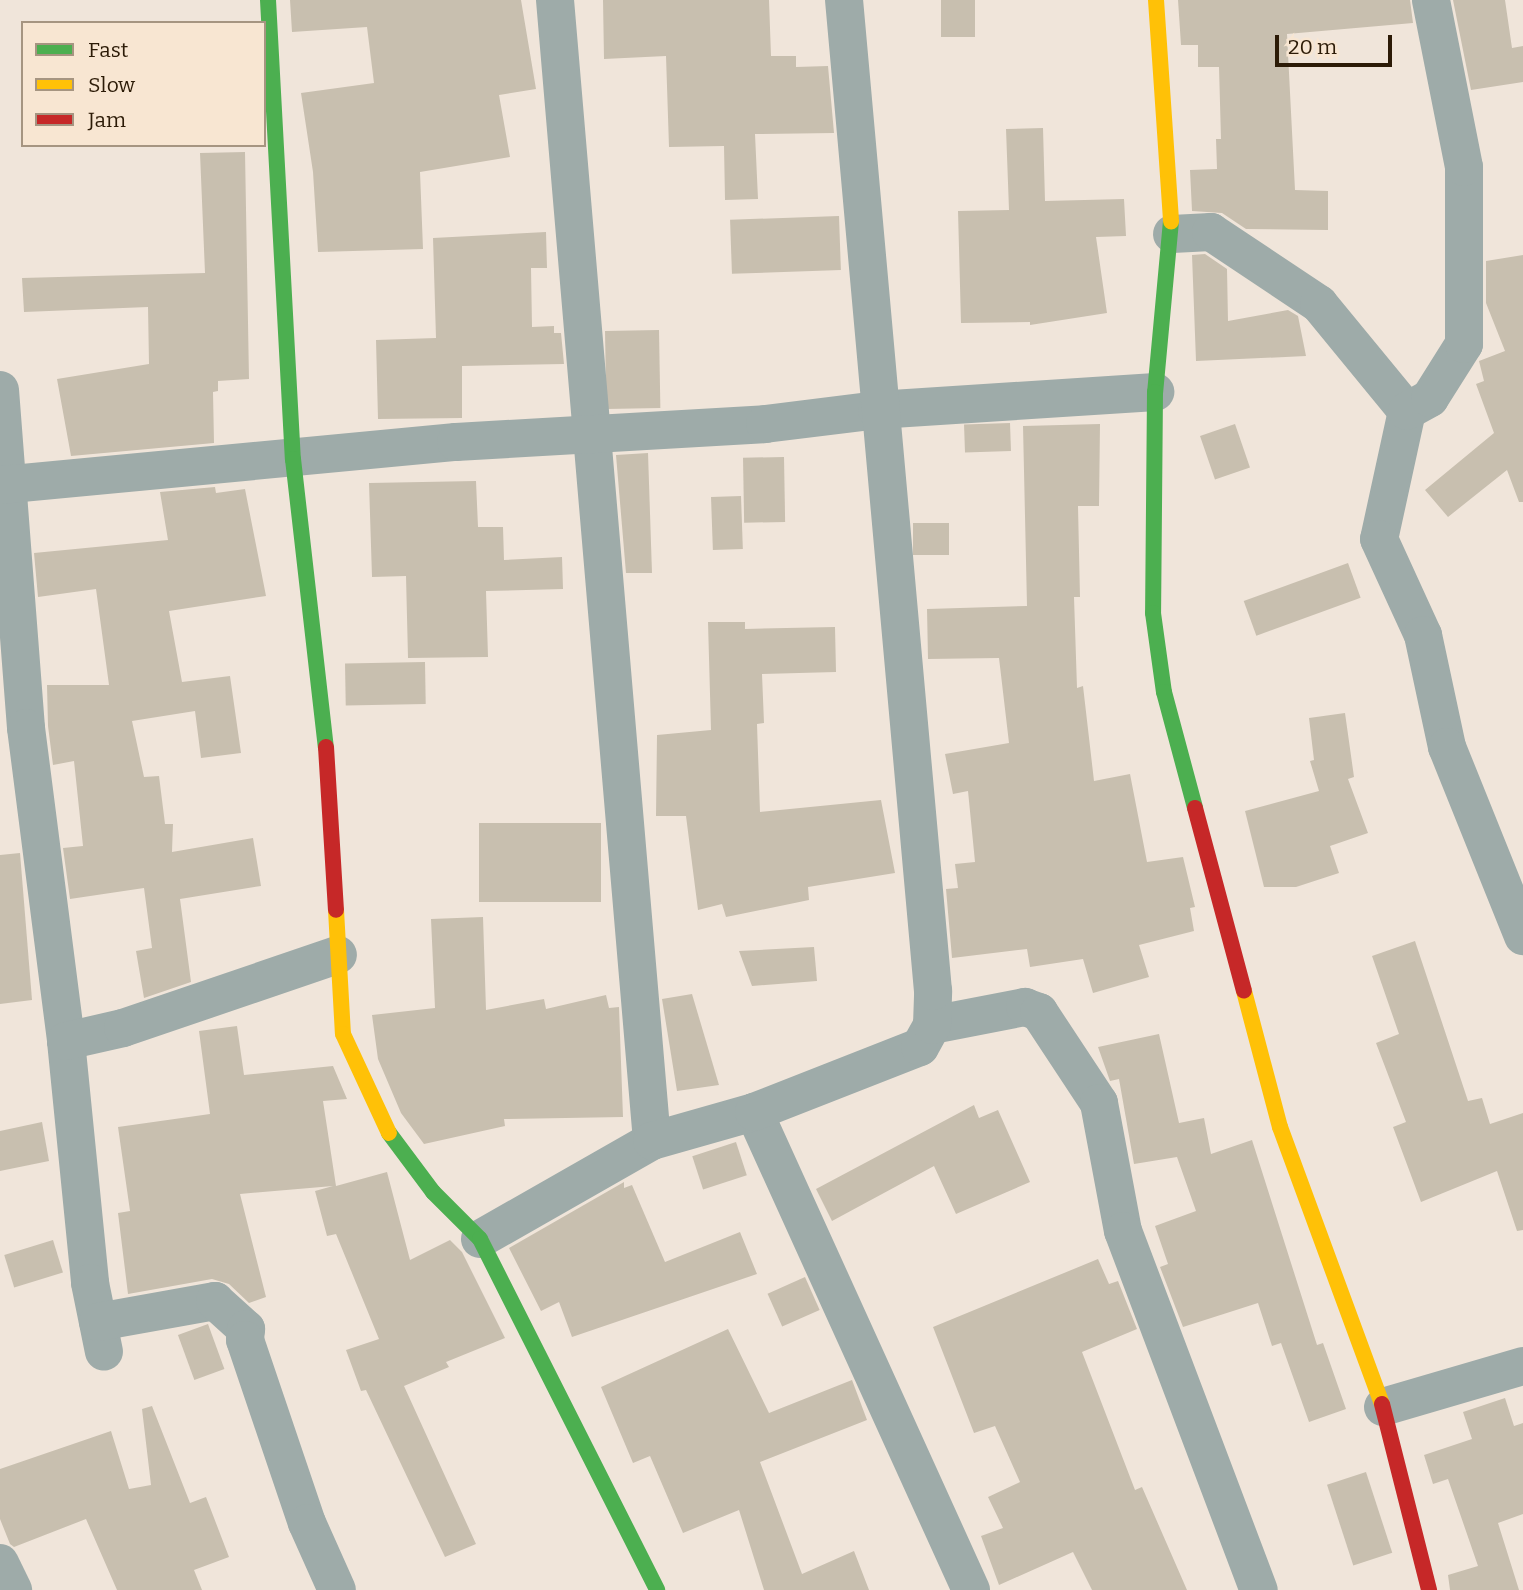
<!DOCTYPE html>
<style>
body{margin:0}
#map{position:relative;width:1523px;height:1590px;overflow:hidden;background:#f0e5da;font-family:Bitter,serif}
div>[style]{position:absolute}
.building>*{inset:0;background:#c8bfaf;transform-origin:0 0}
.street>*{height:38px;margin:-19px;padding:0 19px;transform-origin:19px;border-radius:19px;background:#9eaba9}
.fast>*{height:16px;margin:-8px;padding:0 8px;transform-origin:8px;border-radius:8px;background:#4caf50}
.slow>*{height:16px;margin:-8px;padding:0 8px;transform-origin:8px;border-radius:8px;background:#ffc107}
.jam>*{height:16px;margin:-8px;padding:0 8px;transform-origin:8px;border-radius:8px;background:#c62828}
span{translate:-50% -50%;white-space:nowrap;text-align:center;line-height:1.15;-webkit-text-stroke:7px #f8e6d2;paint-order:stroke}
.legend{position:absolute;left:21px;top:21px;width:245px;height:126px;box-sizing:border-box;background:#f8e6d2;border:2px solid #a69581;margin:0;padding:9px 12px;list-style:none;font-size:21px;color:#2c1b07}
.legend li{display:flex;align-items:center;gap:14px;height:35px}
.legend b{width:35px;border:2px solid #a69581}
.scale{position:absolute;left:1275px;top:35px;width:117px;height:32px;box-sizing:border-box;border:4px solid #2c1b07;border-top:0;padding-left:9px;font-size:21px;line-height:24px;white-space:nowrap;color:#2c1b07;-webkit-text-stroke:5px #f8e6d2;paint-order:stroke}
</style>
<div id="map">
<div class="building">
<div style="clip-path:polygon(290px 0,521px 0,536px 89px,499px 95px,510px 157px,420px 172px,423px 249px,318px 252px,313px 172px,301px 93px,374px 83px,367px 27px,292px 32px)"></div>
<div style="clip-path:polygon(603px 0,769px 0,771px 56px,796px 56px,796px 67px,828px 66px,834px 133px,755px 134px,758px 199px,725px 200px,724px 146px,669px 147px,666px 56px,604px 59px)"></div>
<div style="left:941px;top:0;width:34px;height:37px"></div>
<div style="clip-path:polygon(1178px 0,1410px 0,1413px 23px,1287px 34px,1295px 190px,1328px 191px,1328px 230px,1246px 229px,1222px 213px,1192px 211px,1190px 170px,1217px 169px,1216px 139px,1221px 139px,1219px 67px,1198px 67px,1198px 45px,1181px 45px)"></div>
<div style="clip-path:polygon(1453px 0,1505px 0,1512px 48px,1523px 46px,1523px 82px,1471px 90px)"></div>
<div style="clip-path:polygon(1043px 128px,1045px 201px,1124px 199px,1126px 236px,1096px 237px,1107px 313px,1030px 325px,1030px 322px,961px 323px,958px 211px,1009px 210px,1006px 129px)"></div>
<div style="clip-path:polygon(245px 152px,249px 379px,218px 381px,218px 391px,213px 392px,214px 443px,71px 456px,57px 379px,149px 364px,148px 307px,24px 312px,22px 278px,205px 273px,200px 153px)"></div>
<div style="left:839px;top:216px;width:54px;height:109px;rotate:88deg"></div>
<div style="clip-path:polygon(546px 232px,547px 268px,531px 268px,532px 327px,554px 326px,554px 333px,561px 333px,564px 364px,462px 366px,462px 418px,378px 419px,376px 340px,436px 338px,433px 238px)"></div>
<div style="clip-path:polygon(1205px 254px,1227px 269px,1228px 321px,1288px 310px,1298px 316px,1306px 356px,1196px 361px,1192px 255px)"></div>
<div style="clip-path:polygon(1523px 255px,1523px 502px,1519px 502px,1507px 470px,1448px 517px,1425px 490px,1494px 433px,1476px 384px,1484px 381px,1479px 361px,1505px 351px,1486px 303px,1486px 261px)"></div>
<div style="left:659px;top:330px;width:78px;height:54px;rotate:89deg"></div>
<div style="left:1010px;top:423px;width:28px;height:46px;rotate:88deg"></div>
<div style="clip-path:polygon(1100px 424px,1099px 506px,1078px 506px,1080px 597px,1074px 597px,1077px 688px,1083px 686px,1094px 781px,1130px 774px,1147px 862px,1183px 857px,1195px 907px,1190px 908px,1194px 931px,1139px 945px,1149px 977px,1093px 993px,1083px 959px,1030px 967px,1027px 949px,952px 958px,946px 889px,958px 888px,955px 864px,975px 862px,968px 791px,953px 794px,945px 754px,1009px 743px,999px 658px,928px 659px,927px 609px,1027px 606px,1023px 426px)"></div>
<div style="left:1235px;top:424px;width:46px;height:37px;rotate:71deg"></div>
<div style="clip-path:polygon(648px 453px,652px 573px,626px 573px,616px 455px)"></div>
<div style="left:784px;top:457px;width:65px;height:41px;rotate:89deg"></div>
<div style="clip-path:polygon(476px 481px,478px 527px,503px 527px,504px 560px,562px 557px,563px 589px,486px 591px,488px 657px,408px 658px,406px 576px,372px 577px,369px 483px)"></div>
<div style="clip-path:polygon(215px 487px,216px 493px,245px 489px,266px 596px,169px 611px,182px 682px,230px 676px,241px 753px,201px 758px,195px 711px,132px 721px,144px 777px,159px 776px,165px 824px,173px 824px,172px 852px,253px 838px,261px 886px,180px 899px,191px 982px,144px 998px,136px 951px,152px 948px,144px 888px,70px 899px,63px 848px,83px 846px,74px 761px,53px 765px,48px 726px,47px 685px,109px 685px,96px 589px,38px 597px,34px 553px,168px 540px,160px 492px)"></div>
<div style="left:741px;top:496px;width:53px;height:30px;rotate:88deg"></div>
<div style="left:949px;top:523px;width:32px;height:36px;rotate:90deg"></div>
<div style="left:1348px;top:563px;width:37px;height:111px;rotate:70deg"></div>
<div style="clip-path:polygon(708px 622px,745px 622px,745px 629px,835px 627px,836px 672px,762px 674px,764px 723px,757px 724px,760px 812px,881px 800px,895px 873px,808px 887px,809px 900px,726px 917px,722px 904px,698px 910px,686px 816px,656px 816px,657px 735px,711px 730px)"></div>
<div style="left:425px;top:662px;width:42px;height:80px;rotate:89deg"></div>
<div style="clip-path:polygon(1345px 713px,1354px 777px,1348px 779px,1368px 833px,1330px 846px,1339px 873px,1296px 887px,1264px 887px,1245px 811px,1319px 791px,1310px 761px,1314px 760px,1309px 718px)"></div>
<div style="left:601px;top:823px;width:79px;height:122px;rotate:90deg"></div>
<div style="clip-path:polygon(20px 853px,32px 1000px,0 1004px,0 855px)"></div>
<div style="clip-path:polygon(483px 917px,486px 1010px,544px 999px,546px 1009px,606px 995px,609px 1008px,619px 1007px,623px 1117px,504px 1119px,505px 1126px,424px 1144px,401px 1113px,378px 1059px,372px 1015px,435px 1008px,431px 919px)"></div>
<div style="clip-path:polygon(1415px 941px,1468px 1101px,1482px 1098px,1490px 1124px,1523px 1113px,1523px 1230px,1517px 1231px,1497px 1171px,1421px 1202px,1393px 1127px,1406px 1122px,1376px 1043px,1399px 1034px,1372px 956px)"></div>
<div style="clip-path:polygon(814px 947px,817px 981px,752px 986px,739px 951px)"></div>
<div style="clip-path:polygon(692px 994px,719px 1085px,677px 1091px,662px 999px)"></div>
<div style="clip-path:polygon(237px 1026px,244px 1075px,333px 1066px,347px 1099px,323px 1101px,336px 1186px,387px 1172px,410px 1260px,450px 1240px,462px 1252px,505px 1338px,446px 1362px,449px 1367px,404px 1386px,476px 1544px,445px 1557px,366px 1390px,361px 1391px,346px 1350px,379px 1339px,336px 1234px,327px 1236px,315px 1191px,333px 1186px,240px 1194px,266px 1297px,249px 1303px,229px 1284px,212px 1279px,128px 1294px,118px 1213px,130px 1211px,118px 1127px,210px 1114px,199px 1031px)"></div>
<div style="clip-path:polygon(1159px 1034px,1179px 1123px,1204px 1118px,1211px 1154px,1252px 1140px,1317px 1345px,1323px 1343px,1346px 1409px,1309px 1422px,1281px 1343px,1272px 1346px,1258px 1303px,1183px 1327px,1160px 1267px,1168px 1264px,1155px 1226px,1196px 1211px,1177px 1157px,1134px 1164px,1119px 1079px,1110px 1081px,1098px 1047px)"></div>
<div style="clip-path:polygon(974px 1105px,979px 1118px,998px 1110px,1030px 1182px,956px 1214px,934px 1166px,832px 1221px,816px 1189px)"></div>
<div style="clip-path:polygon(42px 1122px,49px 1161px,0 1171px,0 1131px)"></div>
<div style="left:736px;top:1142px;width:35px;height:46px;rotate:72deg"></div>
<div style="clip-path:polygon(624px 1182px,624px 1188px,632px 1185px,665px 1262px,740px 1232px,757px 1274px,572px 1337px,559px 1302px,541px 1311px,509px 1248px)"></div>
<div style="left:53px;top:1240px;width:34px;height:51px;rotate:73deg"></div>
<div style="clip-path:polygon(1098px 1259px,1109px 1284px,1118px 1281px,1137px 1329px,1082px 1352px,1135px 1490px,1142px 1487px,1187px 1590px,1092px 1590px,1073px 1552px,999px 1585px,981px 1536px,1003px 1528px,988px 1497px,1020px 1482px,995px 1426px,974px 1433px,933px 1327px)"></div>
<div style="left:805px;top:1277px;width:36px;height:41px;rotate:66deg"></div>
<div style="left:208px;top:1324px;width:48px;height:32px;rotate:70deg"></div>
<div style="clip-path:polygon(728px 1329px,769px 1413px,852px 1380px,867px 1420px,760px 1462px,802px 1574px,854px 1551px,869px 1590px,764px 1590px,739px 1510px,683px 1533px,650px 1456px,633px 1463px,601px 1387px)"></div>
<div style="clip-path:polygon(1505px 1398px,1514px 1426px,1523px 1423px,1523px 1514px,1498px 1523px,1519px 1590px,1450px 1590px,1448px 1575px,1478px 1566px,1448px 1479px,1433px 1484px,1424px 1455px,1472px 1439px,1463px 1412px)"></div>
<div style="clip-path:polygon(152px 1406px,190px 1503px,206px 1497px,229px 1557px,194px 1570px,202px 1590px,117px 1590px,86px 1519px,14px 1547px,10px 1544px,0 1519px,0 1469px,111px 1431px,129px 1489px,151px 1485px,142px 1409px)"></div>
<div style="left:1366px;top:1472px;width:85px;height:41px;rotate:72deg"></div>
</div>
<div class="street">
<div style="left:555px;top:0;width:1145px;rotate:85.14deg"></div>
<div style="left:1172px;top:234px;width:39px;rotate:-3deg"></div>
<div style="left:1211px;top:232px;width:130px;rotate:33.7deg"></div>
<div style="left:1319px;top:304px;width:139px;rotate:50.6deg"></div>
<div style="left:1407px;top:411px;width:131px;rotate:102.3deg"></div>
<div style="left:1379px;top:539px;width:106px;rotate:65.4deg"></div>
<div style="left:1423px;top:635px;width:115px;rotate:77.9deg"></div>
<div style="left:1447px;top:747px;width:204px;rotate:68.1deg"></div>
<div style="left:0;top:390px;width:339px;rotate:85.6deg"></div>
<div style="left:26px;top:728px;width:316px;rotate:82.7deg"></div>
<div style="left:66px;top:1041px;width:243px;rotate:84.3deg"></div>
<div style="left:90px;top:1283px;width:70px;rotate:78.5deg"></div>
<div style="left:1407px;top:411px;width:26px;rotate:-29deg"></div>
<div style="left:1430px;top:398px;width:64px;rotate:-57.8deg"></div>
<div style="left:1464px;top:344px;width:177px;rotate:-90deg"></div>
<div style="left:1464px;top:167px;width:170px;rotate:-101.2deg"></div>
<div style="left:0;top:485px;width:458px;rotate:-5.4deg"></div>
<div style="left:456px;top:442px;width:310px;rotate:-3.3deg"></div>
<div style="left:765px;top:424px;width:113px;rotate:-7.1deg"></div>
<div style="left:877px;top:410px;width:279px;rotate:-3.7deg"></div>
<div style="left:932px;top:1025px;width:95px;rotate:-11deg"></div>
<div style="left:1025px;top:1007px;width:15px;rotate:20deg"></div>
<div style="left:1039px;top:1012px;width:109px;rotate:56.6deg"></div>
<div style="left:1099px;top:1103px;width:130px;rotate:79.4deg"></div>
<div style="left:1123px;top:1231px;width:384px;rotate:69.3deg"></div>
<div style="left:66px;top:1041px;width:58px;rotate:-12.8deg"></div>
<div style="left:123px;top:1028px;width:227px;rotate:-18.8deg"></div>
<div style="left:754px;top:1112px;width:525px;rotate:65.58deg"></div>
<div style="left:480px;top:1239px;width:198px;rotate:-29.7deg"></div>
<div style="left:652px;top:1141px;width:106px;rotate:-15.9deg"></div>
<div style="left:754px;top:1112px;width:178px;rotate:-21.4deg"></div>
<div style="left:920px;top:1047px;width:25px;rotate:-61deg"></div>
<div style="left:932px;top:1025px;width:34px;rotate:-88deg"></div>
<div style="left:933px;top:991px;width:995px;rotate:-95.13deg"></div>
<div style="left:98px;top:1322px;width:119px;rotate:-10.2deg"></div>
<div style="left:215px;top:1301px;width:42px;rotate:42.1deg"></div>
<div style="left:246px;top:1329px;width:11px;rotate:95deg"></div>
<div style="left:245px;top:1340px;width:193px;rotate:71.3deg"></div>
<div style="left:307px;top:1523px;width:73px;rotate:65.9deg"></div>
<div style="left:1383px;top:1407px;width:146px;rotate:-16.3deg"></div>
<div style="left:0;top:1563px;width:30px;rotate:64deg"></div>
</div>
<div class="fast">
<div style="left:268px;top:0;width:460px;rotate:86.9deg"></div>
<div style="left:293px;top:459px;width:290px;rotate:83.5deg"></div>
<div style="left:1171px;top:221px;width:172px;rotate:95.3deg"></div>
<div style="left:1155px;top:392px;width:221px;rotate:90.5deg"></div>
<div style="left:1153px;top:613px;width:80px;rotate:82.1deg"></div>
<div style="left:1164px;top:692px;width:120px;rotate:75deg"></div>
<div style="left:389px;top:1133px;width:74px;rotate:53.3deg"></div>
<div style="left:433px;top:1192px;width:66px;rotate:45deg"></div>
<div style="left:480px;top:1239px;width:393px;rotate:63.2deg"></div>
</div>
<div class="slow">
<div style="left:1156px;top:0;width:222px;rotate:86.1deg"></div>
<div style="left:336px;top:910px;width:124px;rotate:86.8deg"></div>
<div style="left:343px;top:1034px;width:109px;rotate:65.1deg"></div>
<div style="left:1244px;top:991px;width:141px;rotate:75.2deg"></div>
<div style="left:1280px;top:1127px;width:295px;rotate:69.8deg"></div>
</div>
<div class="jam">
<div style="left:326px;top:747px;width:163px;rotate:86.5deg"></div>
<div style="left:1195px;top:808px;width:189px;rotate:75deg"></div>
<div style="left:1382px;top:1404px;width:192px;rotate:75.8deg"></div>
</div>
<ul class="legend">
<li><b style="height:9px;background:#4caf50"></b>Fast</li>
<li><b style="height:9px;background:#ffc107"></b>Slow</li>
<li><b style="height:9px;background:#c62828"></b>Jam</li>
</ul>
<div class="scale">20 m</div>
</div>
